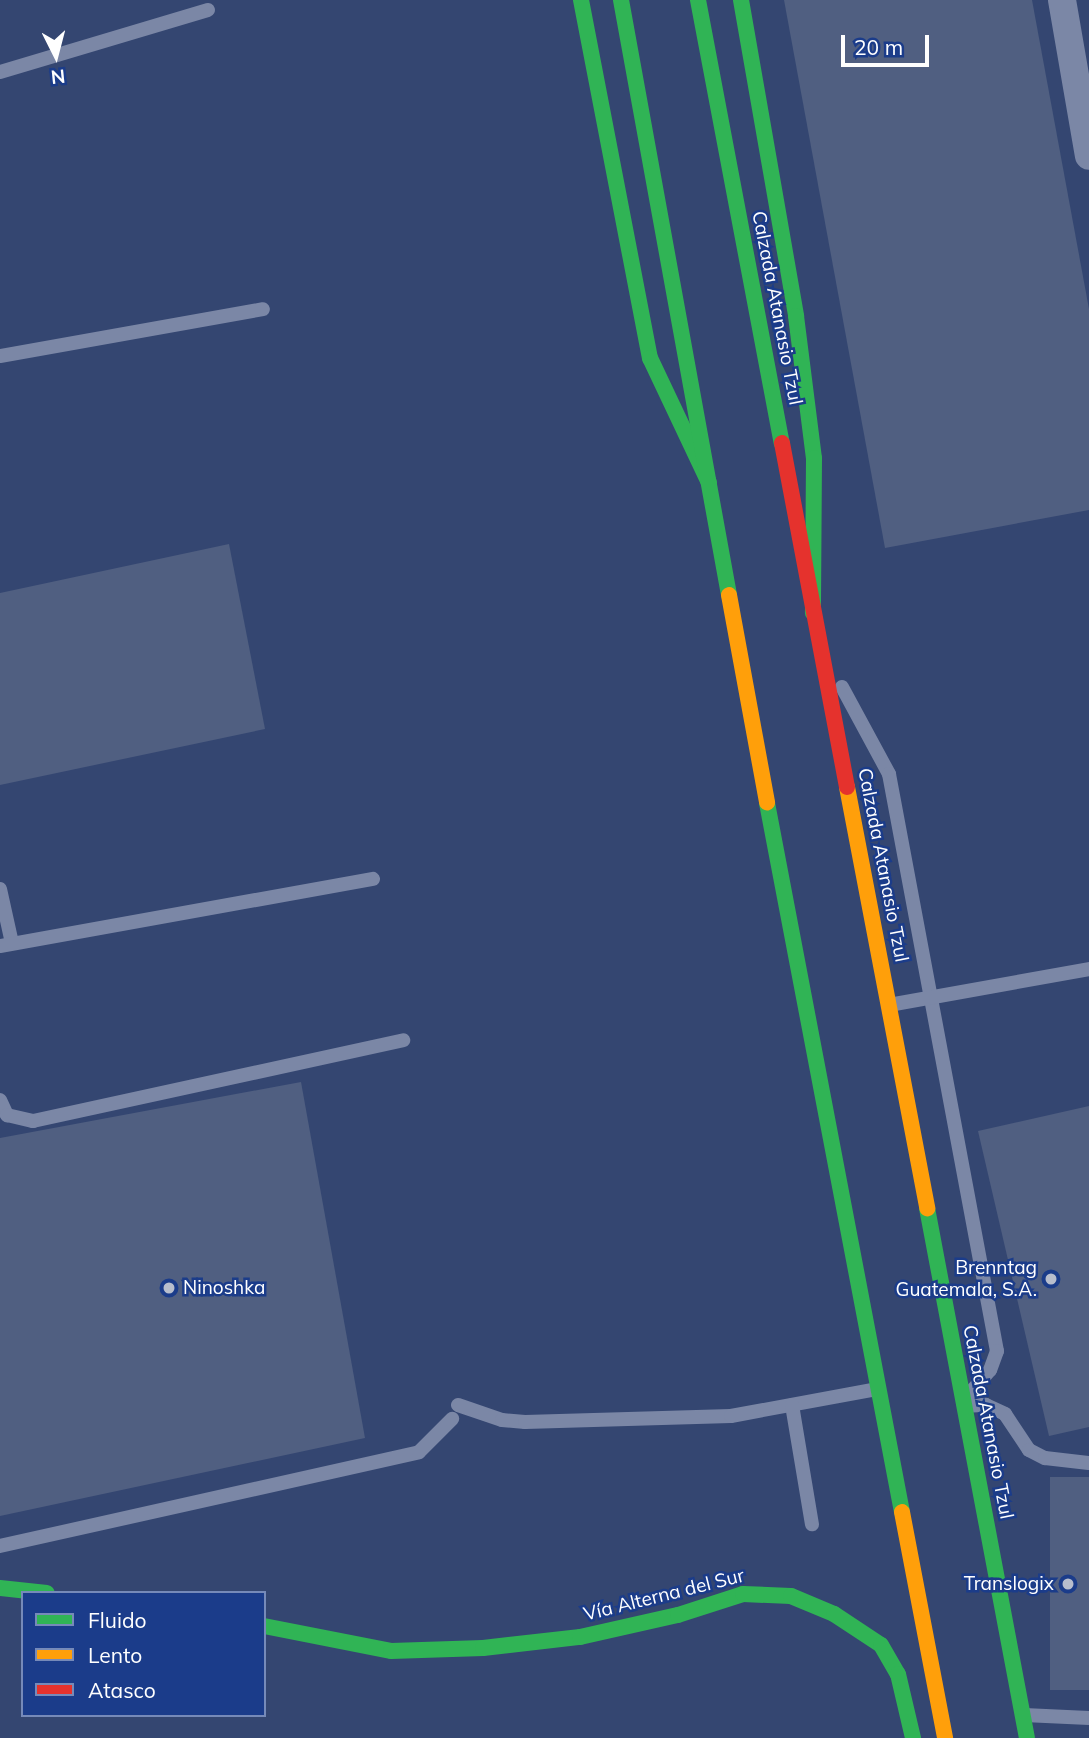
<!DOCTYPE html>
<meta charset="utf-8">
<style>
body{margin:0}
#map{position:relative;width:1089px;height:1738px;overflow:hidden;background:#344671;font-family:Mulish,sans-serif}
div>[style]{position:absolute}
.building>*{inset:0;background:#505f81;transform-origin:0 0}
.lane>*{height:14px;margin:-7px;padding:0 7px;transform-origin:7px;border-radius:7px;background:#7b87a6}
.street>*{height:28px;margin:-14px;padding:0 14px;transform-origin:14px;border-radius:14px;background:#7b87a6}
.fast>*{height:16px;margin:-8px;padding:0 8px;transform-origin:8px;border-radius:8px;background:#30b455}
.slow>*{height:16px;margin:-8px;padding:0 8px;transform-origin:8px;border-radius:8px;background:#ff9f0a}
.jam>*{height:16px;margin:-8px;padding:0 8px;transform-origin:8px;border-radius:8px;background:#e5322d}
.dots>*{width:19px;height:19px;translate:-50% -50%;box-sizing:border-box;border:4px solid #1b3c8a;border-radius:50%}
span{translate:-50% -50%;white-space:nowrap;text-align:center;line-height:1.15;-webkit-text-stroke:5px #1b3c8a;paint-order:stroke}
.street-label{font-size:19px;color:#fff}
.poi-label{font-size:19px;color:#fff}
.right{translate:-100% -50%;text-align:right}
.left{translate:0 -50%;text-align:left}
.legend{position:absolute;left:21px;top:1591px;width:245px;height:126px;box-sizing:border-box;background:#1b3c8a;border:2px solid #768ab9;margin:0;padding:9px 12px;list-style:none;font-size:21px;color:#fff}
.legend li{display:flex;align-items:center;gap:14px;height:35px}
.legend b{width:35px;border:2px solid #768ab9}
.north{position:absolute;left:21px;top:21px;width:70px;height:70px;-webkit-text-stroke:5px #1b3c8a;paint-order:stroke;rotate:174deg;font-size:19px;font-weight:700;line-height:28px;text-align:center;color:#fff}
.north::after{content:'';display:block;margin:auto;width:24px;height:32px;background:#fff;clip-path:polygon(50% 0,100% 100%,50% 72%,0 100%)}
.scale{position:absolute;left:841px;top:35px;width:88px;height:32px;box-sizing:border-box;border:4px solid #fff;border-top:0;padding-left:9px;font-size:21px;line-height:24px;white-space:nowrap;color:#fff;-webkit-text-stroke:5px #1b3c8a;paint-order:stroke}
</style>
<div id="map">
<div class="building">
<div style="clip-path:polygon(784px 0,1032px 0,1089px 309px,1089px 510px,885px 548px)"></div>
<div style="clip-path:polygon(229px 544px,265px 729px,0 785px,0 593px)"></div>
<div style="clip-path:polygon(301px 1082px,365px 1438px,0 1516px,0 1138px)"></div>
<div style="clip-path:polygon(1089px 1106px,1089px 1427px,1049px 1436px,978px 1131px)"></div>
<div style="left:1050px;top:1477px;width:39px;height:213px"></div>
</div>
<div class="lane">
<div style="left:0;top:72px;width:217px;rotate:-16.6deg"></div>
<div style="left:0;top:356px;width:267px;rotate:-10.1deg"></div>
<div style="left:842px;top:687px;width:99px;rotate:61.6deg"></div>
<div style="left:889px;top:774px;width:587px;rotate:79.4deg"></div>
<div style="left:997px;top:1351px;width:20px;rotate:110deg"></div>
<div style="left:990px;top:1370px;width:33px;rotate:131deg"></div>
<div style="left:0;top:889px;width:55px;rotate:77.5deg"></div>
<div style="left:0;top:946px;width:379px;rotate:-10.2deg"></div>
<div style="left:889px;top:1005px;width:203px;rotate:-10.2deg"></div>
<div style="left:0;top:1100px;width:17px;rotate:65deg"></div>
<div style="left:7px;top:1115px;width:27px;rotate:13deg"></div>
<div style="left:33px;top:1121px;width:379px;rotate:-12.3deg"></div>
<div style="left:458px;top:1405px;width:46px;rotate:18.8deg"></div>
<div style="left:502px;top:1420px;width:23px;rotate:5deg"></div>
<div style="left:525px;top:1422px;width:206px;rotate:-1.7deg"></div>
<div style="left:731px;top:1416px;width:148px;rotate:-10.5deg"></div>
<div style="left:792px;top:1405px;width:121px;rotate:80.5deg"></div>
<div style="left:964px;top:1406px;width:22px;rotate:-3deg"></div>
<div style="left:986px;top:1405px;width:21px;rotate:25deg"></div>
<div style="left:1005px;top:1414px;width:43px;rotate:56.3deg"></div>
<div style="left:1029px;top:1450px;width:18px;rotate:27deg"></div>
<div style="left:1045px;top:1458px;width:44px;rotate:6.5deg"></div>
<div style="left:0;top:1546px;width:429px;rotate:-12.6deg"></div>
<div style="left:419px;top:1452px;width:47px;rotate:-45deg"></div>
<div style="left:1024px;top:1715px;width:65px;rotate:2.6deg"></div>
</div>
<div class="street">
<div style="left:1062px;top:0;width:158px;rotate:80.2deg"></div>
</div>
<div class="fast">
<div style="left:581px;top:0;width:365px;rotate:79.1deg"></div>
<div style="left:650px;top:358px;width:138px;rotate:64.7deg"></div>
<div style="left:621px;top:0;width:605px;rotate:79.71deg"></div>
<div style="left:698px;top:0;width:451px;rotate:79.3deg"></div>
<div style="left:741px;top:0;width:321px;rotate:80.1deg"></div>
<div style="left:796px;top:316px;width:143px;rotate:82.8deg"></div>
<div style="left:814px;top:458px;width:155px;rotate:90.4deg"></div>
<div style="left:767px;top:803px;width:722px;rotate:79.22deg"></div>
<div style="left:927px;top:1208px;width:539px;rotate:79.32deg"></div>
<div style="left:0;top:1588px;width:47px;rotate:6.1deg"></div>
<div style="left:264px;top:1626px;width:129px;rotate:11.1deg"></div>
<div style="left:391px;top:1651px;width:92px;rotate:-1.9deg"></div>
<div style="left:483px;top:1648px;width:98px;rotate:-6.5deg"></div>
<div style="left:580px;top:1637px;width:100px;rotate:-12.7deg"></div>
<div style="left:678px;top:1615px;width:68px;rotate:-17.9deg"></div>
<div style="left:743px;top:1594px;width:48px;rotate:2.4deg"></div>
<div style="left:791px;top:1596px;width:47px;rotate:22.7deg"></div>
<div style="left:834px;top:1614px;width:56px;rotate:33.4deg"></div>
<div style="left:881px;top:1645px;width:34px;rotate:60deg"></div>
<div style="left:898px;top:1674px;width:66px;rotate:76.8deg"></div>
</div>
<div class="slow">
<div style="left:729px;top:595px;width:211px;rotate:79.6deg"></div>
<div style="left:847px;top:787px;width:429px;rotate:79.2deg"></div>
<div style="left:902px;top:1512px;width:230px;rotate:79.2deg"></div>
</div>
<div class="jam">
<div style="left:782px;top:443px;width:350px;rotate:79.3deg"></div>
</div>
<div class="dots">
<div style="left:1051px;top:1279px;background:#b8becd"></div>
<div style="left:169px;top:1288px;background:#b8becd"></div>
<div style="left:1068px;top:1584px;background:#b8becd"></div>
</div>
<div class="street-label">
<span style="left:777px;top:308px;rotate:79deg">Calzada Atanasio Tzul</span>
<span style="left:883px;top:865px;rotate:79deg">Calzada Atanasio Tzul</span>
<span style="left:988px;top:1422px;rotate:79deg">Calzada Atanasio Tzul</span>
<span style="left:664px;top:1595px;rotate:-14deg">Vía Alterna del Sur</span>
</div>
<div class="poi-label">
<span class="right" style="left:1037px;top:1279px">Brenntag<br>Guatemala, S.A.</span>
<span class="left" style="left:183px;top:1288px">Ninoshka</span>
<span class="right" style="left:1054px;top:1584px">Translogix</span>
</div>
<ul class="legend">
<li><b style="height:9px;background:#30b455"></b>Fluido</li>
<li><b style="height:9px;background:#ff9f0a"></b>Lento</li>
<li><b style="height:9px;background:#e5322d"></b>Atasco</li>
</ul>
<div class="north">N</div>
<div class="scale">20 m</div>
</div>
